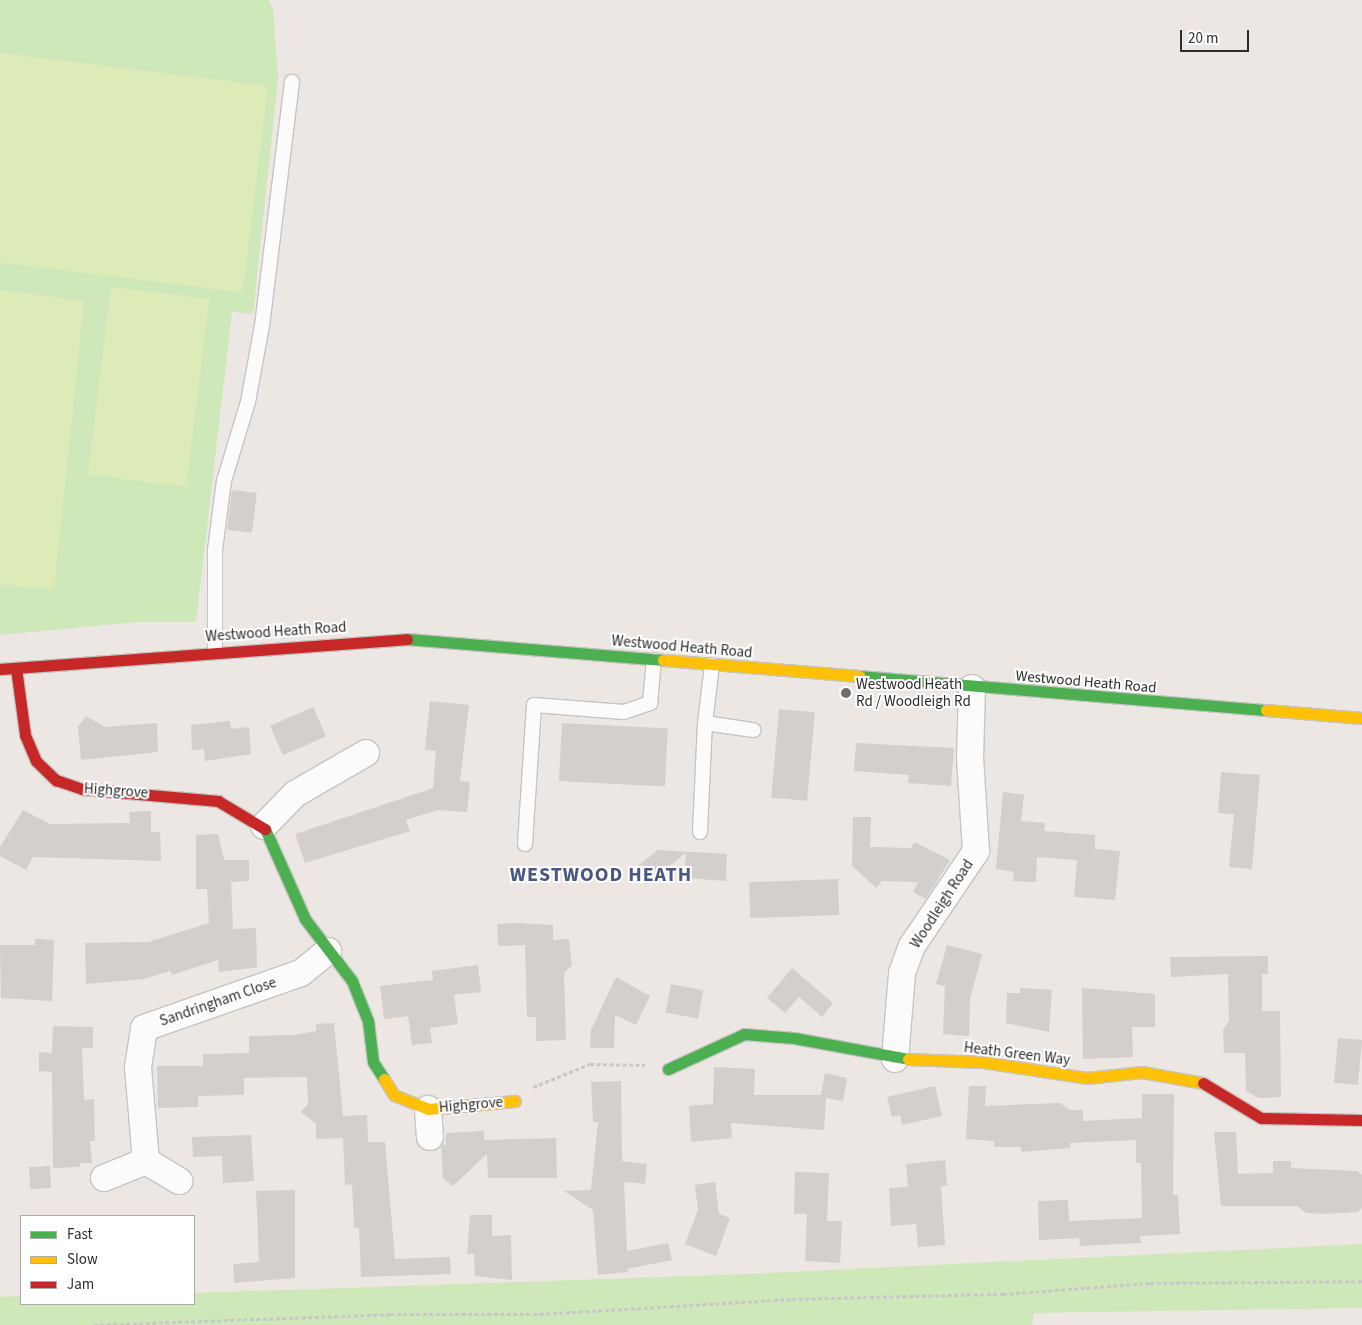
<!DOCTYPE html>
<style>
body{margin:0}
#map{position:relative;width:1362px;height:1325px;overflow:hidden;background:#ece7e2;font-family:"Source Sans 3",sans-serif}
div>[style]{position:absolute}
.green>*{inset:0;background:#cfe8ba}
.pitch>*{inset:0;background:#dcebb8;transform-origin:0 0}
.building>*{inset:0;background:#d2cfcc;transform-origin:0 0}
.path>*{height:3px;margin-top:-1.5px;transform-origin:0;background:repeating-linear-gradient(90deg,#c8c8c8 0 4px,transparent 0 6.5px)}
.roads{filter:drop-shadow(1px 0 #c5c4c3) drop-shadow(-1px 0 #c5c4c3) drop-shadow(0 1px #c5c4c3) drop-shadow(0 -1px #c5c4c3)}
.lane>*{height:14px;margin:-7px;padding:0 7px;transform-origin:7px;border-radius:7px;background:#fcfbfb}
.street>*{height:26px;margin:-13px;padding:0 13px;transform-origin:13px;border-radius:13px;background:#fcfbfb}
.fast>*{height:11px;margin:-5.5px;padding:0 5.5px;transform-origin:5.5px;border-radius:5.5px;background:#4caf50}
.slow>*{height:11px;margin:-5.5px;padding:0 5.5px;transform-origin:5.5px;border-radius:5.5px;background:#ffc107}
.jam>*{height:11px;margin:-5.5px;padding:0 5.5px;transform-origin:5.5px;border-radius:5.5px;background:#c62828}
.dots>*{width:14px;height:14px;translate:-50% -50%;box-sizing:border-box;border:2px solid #fff;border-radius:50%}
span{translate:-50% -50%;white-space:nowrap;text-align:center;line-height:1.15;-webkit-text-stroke:4px #fff;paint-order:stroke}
.street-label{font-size:15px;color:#2d2d2d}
.poi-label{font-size:15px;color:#2d2d2d}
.left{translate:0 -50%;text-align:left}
.district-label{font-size:20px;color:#4a5781;font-weight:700;letter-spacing:1px}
.legend{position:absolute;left:20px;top:1215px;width:175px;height:90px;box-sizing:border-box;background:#fff;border:1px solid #ababab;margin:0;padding:6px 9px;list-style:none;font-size:15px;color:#2d2d2d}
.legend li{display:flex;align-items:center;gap:10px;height:25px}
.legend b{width:25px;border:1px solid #ababab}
.scale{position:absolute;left:1180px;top:30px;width:69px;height:22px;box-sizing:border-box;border:2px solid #2d2d2d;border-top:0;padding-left:6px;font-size:15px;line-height:18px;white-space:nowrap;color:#2d2d2d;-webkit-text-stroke:4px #fff;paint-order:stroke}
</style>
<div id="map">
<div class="green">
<div style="clip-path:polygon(0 0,269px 0,273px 8px,278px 78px,253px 314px,232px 312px,196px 622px,137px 622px,0 635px)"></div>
<div style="clip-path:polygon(1362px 1244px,1362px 1308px,1034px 1313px,1032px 1325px,0 1325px,0 1297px,21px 1296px,21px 1304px,194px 1304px,194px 1293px,748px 1274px)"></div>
</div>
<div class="pitch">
<div style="left:0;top:53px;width:270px;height:208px;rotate:7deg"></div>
<div style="left:111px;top:287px;width:99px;height:189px;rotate:7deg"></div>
<div style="clip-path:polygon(0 290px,84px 301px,54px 590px,0 584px)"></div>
</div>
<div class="building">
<div style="left:232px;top:490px;width:25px;height:40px;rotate:7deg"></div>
<div style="clip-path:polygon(430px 701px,469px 705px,460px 781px,470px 782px,467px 812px,438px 810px,406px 820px,410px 831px,305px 863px,295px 834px,433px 788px,436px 751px,425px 750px)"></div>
<div style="left:313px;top:707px;width:32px;height:47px;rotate:66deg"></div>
<div style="left:779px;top:709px;width:36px;height:89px;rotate:5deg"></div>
<div style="clip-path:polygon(86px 716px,105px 727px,157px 723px,158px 752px,81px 760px,78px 727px)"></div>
<div style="clip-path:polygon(230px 721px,231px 729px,249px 727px,251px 754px,205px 761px,204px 749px,192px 750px,191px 725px)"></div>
<div style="left:562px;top:723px;width:106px;height:58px;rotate:3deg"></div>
<div style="clip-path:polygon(856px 743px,954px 748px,951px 786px,908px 783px,909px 775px,854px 771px)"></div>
<div style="clip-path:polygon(1221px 772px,1260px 775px,1252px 869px,1229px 867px,1234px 814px,1218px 813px)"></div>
<div style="clip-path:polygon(1003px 792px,1024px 795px,1021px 821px,1045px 823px,1044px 831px,1095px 835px,1095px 849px,1120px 851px,1115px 900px,1074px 897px,1077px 860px,1037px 857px,1036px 882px,1013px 881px,1014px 872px,996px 869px)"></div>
<div style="clip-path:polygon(23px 810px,50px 824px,130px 823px,129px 812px,151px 811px,151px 832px,160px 832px,161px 861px,33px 857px,26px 870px,0 856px,0 847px)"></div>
<div style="clip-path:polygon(853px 817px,871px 817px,870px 847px,911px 848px,914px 842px,950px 860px,926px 899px,913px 892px,918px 882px,882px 881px,876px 888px,852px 866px)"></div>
<div style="clip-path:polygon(218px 834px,224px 860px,249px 860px,249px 881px,231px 882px,233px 929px,256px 928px,257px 967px,219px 972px,218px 960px,172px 975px,170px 971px,144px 979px,86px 984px,85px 943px,148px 942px,209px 923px,207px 889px,196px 889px,196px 835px)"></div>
<div style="clip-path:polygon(658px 850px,727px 854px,726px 881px,684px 878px,686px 853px,646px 884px,634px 869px)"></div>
<div style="left:838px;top:879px;width:36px;height:89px;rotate:88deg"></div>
<div style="clip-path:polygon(517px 923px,553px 925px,553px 940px,569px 939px,572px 965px,564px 973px,566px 1040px,536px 1041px,536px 1017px,527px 1017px,525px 945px,498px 946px,497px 924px)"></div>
<div style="clip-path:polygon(35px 939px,54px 940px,52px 1001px,1px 998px,0 945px,35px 945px)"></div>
<div style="clip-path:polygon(947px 945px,982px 954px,970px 999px,969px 1036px,943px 1034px,945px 986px,936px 984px)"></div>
<div style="clip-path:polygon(1268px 956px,1268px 974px,1262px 974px,1262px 1011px,1280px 1011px,1281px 1097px,1259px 1098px,1246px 1091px,1245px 1053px,1224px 1053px,1223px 1030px,1229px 1021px,1228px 974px,1171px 977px,1170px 957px)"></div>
<div style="clip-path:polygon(478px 965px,481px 992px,454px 995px,458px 1024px,430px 1028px,432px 1043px,412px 1045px,408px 1016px,384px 1019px,380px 986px,433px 980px,432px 971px)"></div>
<div style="clip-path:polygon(792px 968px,833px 1003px,822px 1017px,799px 997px,785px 1013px,767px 998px)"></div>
<div style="clip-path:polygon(616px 977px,650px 996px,636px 1025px,615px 1015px,614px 1048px,590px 1048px,591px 1030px)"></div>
<div style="left:671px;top:984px;width:33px;height:29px;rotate:11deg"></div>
<div style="clip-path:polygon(1020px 988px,1052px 990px,1049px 1032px,1006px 1023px,1007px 993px,1020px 993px)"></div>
<div style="clip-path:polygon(1082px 988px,1155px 994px,1155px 1027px,1132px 1027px,1133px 1057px,1083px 1059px)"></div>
<div style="clip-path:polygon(334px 1023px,343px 1116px,367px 1115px,368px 1142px,385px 1142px,395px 1259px,450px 1257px,451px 1274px,361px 1277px,359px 1228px,354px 1228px,352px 1184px,345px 1185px,343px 1138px,316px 1139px,316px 1124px,301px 1112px,308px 1104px,307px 1077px,244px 1078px,244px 1095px,198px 1096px,198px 1107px,158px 1108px,157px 1066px,203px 1066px,203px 1054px,249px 1053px,249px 1036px,294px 1035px,316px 1031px,316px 1024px)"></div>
<div style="clip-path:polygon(53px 1026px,93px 1027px,93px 1048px,82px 1048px,84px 1100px,94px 1099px,95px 1141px,90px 1141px,92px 1163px,80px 1163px,80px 1167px,53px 1168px,52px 1072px,39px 1071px,39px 1052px,52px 1053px)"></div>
<div style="left:1338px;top:1038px;width:24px;height:45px;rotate:5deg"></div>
<div style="clip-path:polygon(714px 1067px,755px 1069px,754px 1095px,821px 1095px,825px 1073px,847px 1078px,843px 1101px,826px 1098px,824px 1130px,731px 1123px,732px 1138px,691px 1142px,689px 1106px,713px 1104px)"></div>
<div style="clip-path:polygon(621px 1081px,622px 1161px,647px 1164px,645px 1184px,624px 1182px,627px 1251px,668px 1243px,672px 1260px,627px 1269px,628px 1272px,598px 1275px,593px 1210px,564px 1191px,591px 1190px,598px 1122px,593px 1122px,591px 1082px)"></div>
<div style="clip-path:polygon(935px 1086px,942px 1116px,902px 1125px,900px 1115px,892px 1117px,887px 1097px)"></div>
<div style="clip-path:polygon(969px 1086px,986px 1086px,985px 1106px,1060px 1103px,1070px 1110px,1083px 1110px,1083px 1121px,1142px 1118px,1142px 1094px,1174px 1094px,1173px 1195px,1178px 1195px,1180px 1234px,1140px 1236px,1141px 1243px,1080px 1246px,1079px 1238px,1039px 1240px,1038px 1201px,1068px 1200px,1069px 1221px,1142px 1218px,1141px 1163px,1136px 1163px,1136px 1140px,1070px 1143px,1070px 1148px,1021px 1152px,1021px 1147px,994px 1147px,994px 1141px,966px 1139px)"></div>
<div style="clip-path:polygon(484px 1131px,484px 1140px,556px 1138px,557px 1178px,488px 1178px,487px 1154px,453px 1186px,443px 1178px,441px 1146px,446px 1144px,446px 1133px)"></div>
<div style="clip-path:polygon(1214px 1132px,1236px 1132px,1238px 1174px,1273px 1173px,1273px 1161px,1291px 1161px,1291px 1168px,1357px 1171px,1362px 1175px,1362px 1208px,1357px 1212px,1324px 1214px,1306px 1213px,1297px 1206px,1221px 1206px)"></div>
<div style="clip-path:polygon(251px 1135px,254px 1181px,223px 1183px,222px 1156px,193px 1157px,192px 1137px)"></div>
<div style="clip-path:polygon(945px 1160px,947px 1185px,941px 1186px,945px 1245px,918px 1247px,916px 1224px,891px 1226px,889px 1188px,908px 1187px,906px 1164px)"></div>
<div style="left:50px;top:1166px;width:22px;height:21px;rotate:87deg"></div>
<div style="clip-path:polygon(795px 1172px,829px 1173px,827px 1221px,842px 1221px,840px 1263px,805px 1261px,807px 1214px,794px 1214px)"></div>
<div style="clip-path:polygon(715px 1182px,719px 1214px,730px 1218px,716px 1256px,685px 1244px,698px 1210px,695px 1185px)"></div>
<div style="clip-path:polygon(295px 1190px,295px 1278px,234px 1283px,233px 1264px,259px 1262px,256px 1191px)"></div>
<div style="clip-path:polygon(470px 1215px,492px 1215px,492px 1236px,511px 1235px,512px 1280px,475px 1276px,474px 1254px,467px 1254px)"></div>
</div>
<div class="path">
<div style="left:533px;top:1087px;width:61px;rotate:-22deg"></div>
<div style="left:590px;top:1064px;width:55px;rotate:1deg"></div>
<div style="left:94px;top:1325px;width:296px;rotate:-2.1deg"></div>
<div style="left:390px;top:1314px;width:150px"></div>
<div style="left:540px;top:1314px;width:252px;rotate:-3.4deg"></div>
<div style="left:792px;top:1299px;width:211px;rotate:-1.4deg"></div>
<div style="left:1003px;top:1294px;width:147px;rotate:-4.3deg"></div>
<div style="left:1150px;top:1283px;width:212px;rotate:-0.5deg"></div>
</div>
<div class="roads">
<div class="lane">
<div style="left:215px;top:651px;width:101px;rotate:-90deg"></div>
<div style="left:215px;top:550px;width:70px;rotate:-82.6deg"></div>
<div style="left:224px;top:481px;width:83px;rotate:-73.1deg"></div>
<div style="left:248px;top:402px;width:77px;rotate:-79.6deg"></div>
<div style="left:262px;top:326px;width:246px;rotate:-83deg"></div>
<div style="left:712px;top:665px;width:58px;rotate:96.9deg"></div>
<div style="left:705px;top:723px;width:49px;rotate:8.3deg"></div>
<div style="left:700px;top:832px;width:109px;rotate:-87.4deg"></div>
<div style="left:525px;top:844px;width:139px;rotate:-86.3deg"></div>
<div style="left:534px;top:705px;width:90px;rotate:4.4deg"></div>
<div style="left:624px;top:712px;width:28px;rotate:-19deg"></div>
<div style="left:650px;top:703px;width:43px;rotate:-84.7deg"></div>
</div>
<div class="street">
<div style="left:264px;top:826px;width:45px;rotate:-45.9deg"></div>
<div style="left:295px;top:794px;width:82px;rotate:-30deg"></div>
<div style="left:895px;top:1059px;width:86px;rotate:-85.3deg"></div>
<div style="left:902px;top:973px;width:29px;rotate:-70deg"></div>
<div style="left:912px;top:946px;width:115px;rotate:-56deg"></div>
<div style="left:976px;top:851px;width:92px;rotate:-93.7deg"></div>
<div style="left:970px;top:759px;width:71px;rotate:-88.4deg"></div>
<div style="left:428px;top:1109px;width:28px;rotate:86deg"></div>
<div style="left:146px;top:1161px;width:39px;rotate:31deg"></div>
<div style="left:104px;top:1178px;width:45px;rotate:-22deg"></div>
<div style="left:146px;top:1161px;width:94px;rotate:-94.9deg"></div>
<div style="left:138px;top:1067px;width:39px;rotate:-81deg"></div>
<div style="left:144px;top:1028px;width:166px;rotate:-19.3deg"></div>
<div style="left:301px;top:973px;width:35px;rotate:-39deg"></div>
</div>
<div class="fast">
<div style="left:407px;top:639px;width:257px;rotate:4.7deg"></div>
<div style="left:859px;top:676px;width:408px;rotate:4.8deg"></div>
<div style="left:265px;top:829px;width:98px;rotate:66deg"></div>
<div style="left:305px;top:919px;width:78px;rotate:52.8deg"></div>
<div style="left:352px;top:981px;width:43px;rotate:68.2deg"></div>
<div style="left:368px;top:1021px;width:41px;rotate:83deg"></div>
<div style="left:373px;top:1062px;width:20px;rotate:57deg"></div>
<div style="left:668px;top:1069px;width:84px;rotate:-24.7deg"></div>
<div style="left:744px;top:1034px;width:50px;rotate:4.6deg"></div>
<div style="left:794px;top:1038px;width:116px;rotate:10.4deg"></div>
</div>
<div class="slow">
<div style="left:663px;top:660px;width:197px;rotate:4.7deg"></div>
<div style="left:1266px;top:710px;width:96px;rotate:4.8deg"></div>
<div style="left:908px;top:1059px;width:75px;rotate:2.3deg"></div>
<div style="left:983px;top:1062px;width:105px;rotate:8.7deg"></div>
<div style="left:1087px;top:1078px;width:55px;rotate:-6.2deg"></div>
<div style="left:1142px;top:1072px;width:62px;rotate:10.2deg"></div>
<div style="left:384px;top:1079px;width:19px;rotate:58deg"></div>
<div style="left:394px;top:1095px;width:37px;rotate:22deg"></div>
<div style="left:428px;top:1109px;width:87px;rotate:-5.3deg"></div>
</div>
<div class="jam">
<div style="left:16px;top:668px;width:68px;rotate:82.3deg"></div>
<div style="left:25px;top:735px;width:28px;rotate:67deg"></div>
<div style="left:36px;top:761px;width:28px;rotate:44deg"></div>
<div style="left:56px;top:780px;width:28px;rotate:19deg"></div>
<div style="left:82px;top:789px;width:137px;rotate:5deg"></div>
<div style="left:218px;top:801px;width:55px;rotate:30.8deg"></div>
<div style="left:0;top:669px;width:408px;rotate:-4.2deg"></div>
<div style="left:1203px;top:1083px;width:68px;rotate:31.1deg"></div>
<div style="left:1261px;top:1118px;width:101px;rotate:1.1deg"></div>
</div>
</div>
<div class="dots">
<div style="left:846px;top:693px;background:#706e6c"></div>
</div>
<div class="street-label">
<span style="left:276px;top:632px;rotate:-4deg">Westwood Heath Road</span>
<span style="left:682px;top:647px;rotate:5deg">Westwood Heath Road</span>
<span style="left:1086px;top:682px;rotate:5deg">Westwood Heath Road</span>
<span style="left:116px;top:791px;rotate:4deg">Highgrove</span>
<span style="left:942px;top:904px;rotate:-57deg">Woodleigh Road</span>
<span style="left:218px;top:1002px;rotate:-19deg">Sandringham Close</span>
<span style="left:1017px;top:1054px;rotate:7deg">Heath Green Way</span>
<span style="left:471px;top:1105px;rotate:-5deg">Highgrove</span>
</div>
<div class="poi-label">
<span class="left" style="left:856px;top:693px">Westwood Heath<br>Rd / Woodleigh Rd</span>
</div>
<div class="district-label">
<span style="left:601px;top:875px">WESTWOOD HEATH</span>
</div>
<ul class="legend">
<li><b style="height:6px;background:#4caf50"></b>Fast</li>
<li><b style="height:6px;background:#ffc107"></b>Slow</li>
<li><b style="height:6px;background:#c62828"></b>Jam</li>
</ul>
<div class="scale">20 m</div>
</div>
